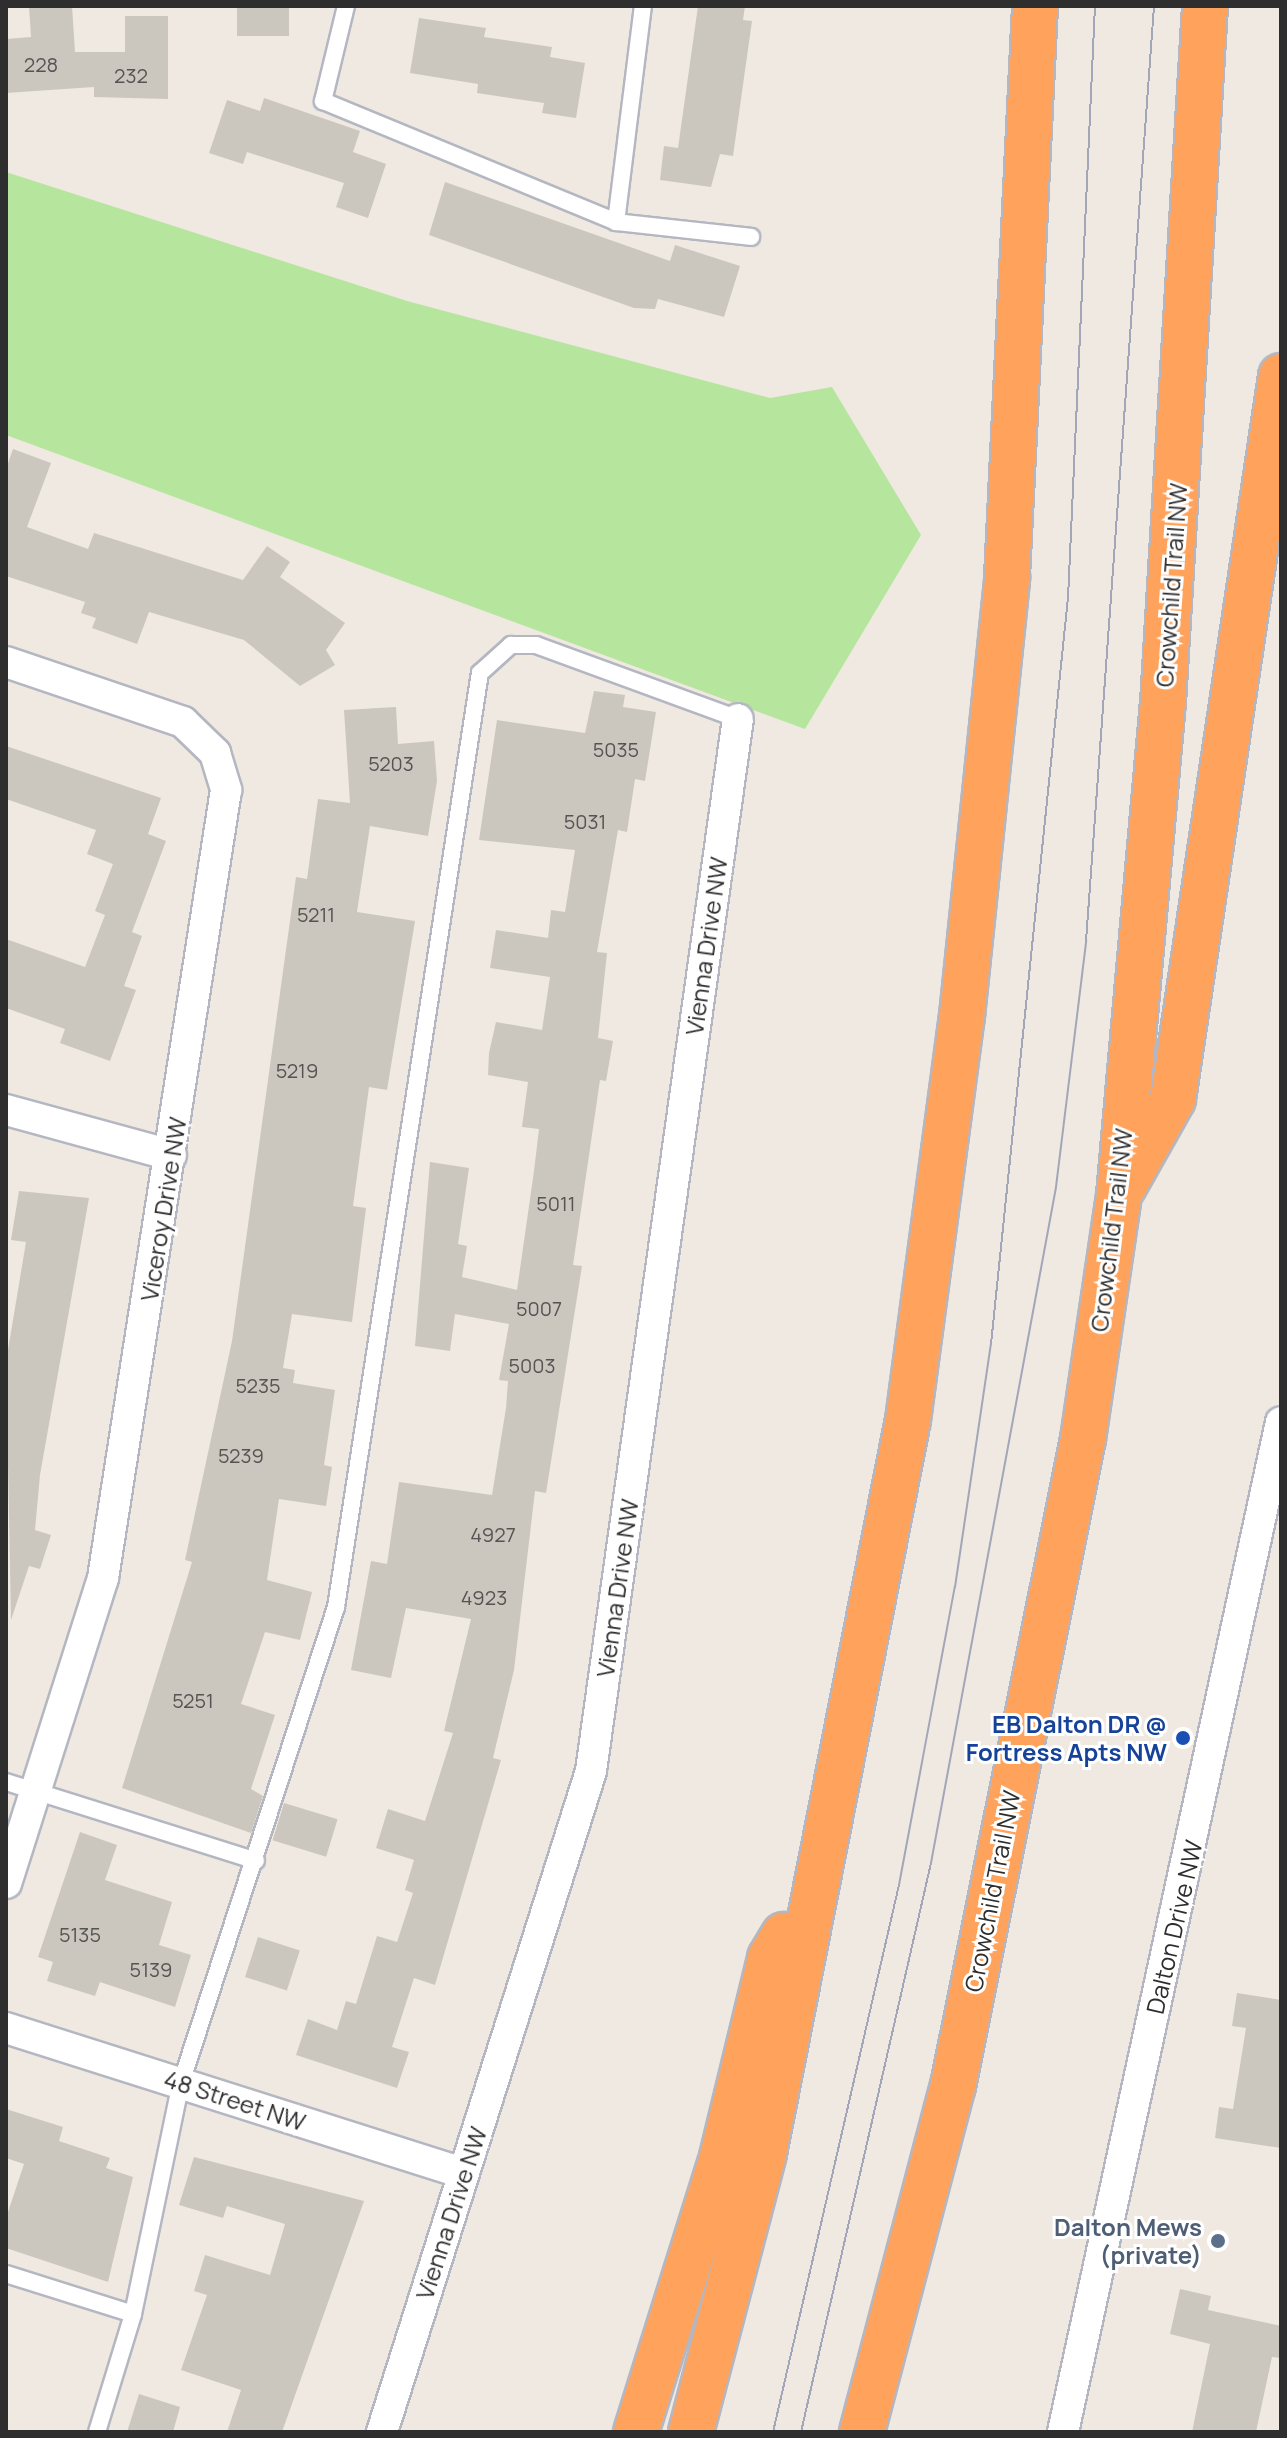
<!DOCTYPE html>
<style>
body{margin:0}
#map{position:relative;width:1287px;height:2438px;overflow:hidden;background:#efe9e1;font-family:Manrope,sans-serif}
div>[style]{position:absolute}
.green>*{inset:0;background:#b6e59e}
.building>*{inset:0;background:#cbc7bf;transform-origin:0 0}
.roads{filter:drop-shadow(2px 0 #b4b7c1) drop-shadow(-2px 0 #b4b7c1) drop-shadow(0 2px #b4b7c1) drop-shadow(0 -2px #b4b7c1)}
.service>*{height:16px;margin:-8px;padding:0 8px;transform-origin:8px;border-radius:8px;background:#fff}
.minor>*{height:30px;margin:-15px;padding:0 15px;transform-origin:15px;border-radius:15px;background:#fff}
.motorway>*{height:44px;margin:-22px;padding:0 22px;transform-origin:22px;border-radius:22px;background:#ffa35c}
.tram>*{height:2px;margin:-1px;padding:0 1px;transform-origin:1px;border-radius:1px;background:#a3a6b8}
.dots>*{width:22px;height:22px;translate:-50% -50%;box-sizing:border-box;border:4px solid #fff;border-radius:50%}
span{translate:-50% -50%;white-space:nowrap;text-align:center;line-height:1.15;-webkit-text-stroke:6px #fff;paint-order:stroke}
.number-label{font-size:20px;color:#555452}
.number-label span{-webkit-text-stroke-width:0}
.street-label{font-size:24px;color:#2e2e2e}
.transit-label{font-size:24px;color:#164399;font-weight:700}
.right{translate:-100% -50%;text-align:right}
.service-label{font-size:24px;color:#4e5e75;font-weight:700}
.frame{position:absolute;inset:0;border:8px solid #2e2e2e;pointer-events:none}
</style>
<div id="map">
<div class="green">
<div style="clip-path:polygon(6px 172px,407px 301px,770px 398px,832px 387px,921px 535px,805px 729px,6px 435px)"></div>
</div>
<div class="building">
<div style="clip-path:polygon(29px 6px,72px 6px,75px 52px,125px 52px,125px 16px,168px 16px,168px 99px,94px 97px,94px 87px,6px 93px,6px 39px,31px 37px)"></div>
<div style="left:237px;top:6px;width:52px;height:30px"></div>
<div style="clip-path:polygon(698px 6px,745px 6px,743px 20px,752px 21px,733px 156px,720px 154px,711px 187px,660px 180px,664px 146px,678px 148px)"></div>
<div style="clip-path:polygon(419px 18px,486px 28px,484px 37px,552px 47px,550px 57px,585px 63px,576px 118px,542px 113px,544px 103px,477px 93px,478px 84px,410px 73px)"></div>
<div style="clip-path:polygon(264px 98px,360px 131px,353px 152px,386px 164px,368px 218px,336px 207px,344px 183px,247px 152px,243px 164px,209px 153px,227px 100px,260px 111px)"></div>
<div style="clip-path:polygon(445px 182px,670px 261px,675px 245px,740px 266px,724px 317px,658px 299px,655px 309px,634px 308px,429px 235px)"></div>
<div style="clip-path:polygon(13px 449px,51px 463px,27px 527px,88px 549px,94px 533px,243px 580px,267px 546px,290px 562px,280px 577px,345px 623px,326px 650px,335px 665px,300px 686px,244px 640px,149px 612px,137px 644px,92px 628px,96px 618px,81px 613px,85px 602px,6px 576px,6px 469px)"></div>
<div style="clip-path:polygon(594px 691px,625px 695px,623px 707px,656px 712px,645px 781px,635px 779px,627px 832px,618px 830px,597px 952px,607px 953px,598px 1038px,613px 1041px,606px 1081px,600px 1080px,573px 1265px,582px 1266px,546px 1493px,535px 1491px,514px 1670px,493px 1758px,501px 1760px,435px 1985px,414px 1978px,392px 2047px,409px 2052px,397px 2088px,296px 2055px,308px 2019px,337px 2030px,346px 2001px,356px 2004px,377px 1936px,397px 1942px,413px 1893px,405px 1890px,414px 1860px,376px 1848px,388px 1809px,425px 1821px,453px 1733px,444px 1731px,471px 1619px,406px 1608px,391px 1678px,351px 1670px,371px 1561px,387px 1564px,399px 1482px,492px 1495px,506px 1408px,508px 1381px,499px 1380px,509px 1324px,455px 1314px,450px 1351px,415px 1346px,430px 1162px,469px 1168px,458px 1244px,467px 1246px,462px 1277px,517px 1290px,534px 1171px,539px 1129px,522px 1127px,528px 1082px,488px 1075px,489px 1053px,496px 1022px,542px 1030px,550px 977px,490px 968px,496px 930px,548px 938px,551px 910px,565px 912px,575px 850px,479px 840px,497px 720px,585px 733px)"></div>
<div style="clip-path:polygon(396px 707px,398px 744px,434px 741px,437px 781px,428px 836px,370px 826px,357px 912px,415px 921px,387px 1090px,369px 1087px,353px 1206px,366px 1208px,352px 1322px,292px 1314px,283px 1368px,295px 1370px,293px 1383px,335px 1390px,324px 1465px,332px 1467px,326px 1506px,279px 1499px,267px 1580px,312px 1592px,300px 1640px,265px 1632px,241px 1704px,275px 1715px,251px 1789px,263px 1796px,251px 1833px,122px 1788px,192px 1562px,185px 1560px,232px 1341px,296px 877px,307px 879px,318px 799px,350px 803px,344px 710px)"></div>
<div style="clip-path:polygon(6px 746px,161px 798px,148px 834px,166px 841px,132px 932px,142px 936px,124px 986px,136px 990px,110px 1061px,60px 1043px,65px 1029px,6px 1008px,6px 939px,85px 967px,105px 915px,95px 911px,113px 864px,87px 854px,96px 830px,6px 799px)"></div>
<div style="clip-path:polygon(19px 1191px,89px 1198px,40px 1475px,35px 1530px,51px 1535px,40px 1569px,29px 1566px,11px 1620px,6px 1362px,26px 1242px,11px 1240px)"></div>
<div style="left:284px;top:1803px;width:56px;height:39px;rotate:17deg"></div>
<div style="clip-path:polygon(80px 1832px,117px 1845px,105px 1880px,172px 1902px,159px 1945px,191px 1955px,175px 2007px,100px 1982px,95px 1996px,47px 1981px,53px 1962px,38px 1957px)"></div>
<div style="left:258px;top:1937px;width:44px;height:42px;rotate:18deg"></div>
<div style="clip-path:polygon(1237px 1993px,1281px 2000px,1281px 2148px,1215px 2138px,1219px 2107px,1233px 2109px,1246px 2028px,1232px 2026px)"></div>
<div style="clip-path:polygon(6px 2109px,63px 2127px,59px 2141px,110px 2158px,106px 2168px,133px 2177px,108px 2282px,6px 2248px,6px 2218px,24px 2164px,6px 2158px)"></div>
<div style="clip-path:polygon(194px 2157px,364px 2201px,282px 2432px,227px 2432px,241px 2390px,181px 2370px,207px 2295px,194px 2291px,205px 2255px,270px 2275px,285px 2224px,227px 2206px,223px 2218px,179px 2205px)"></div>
<div style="clip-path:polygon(1180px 2289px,1211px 2296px,1208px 2310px,1281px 2326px,1281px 2358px,1272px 2357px,1256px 2432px,1192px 2432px,1210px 2344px,1170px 2334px)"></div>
<div style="clip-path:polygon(139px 2394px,180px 2407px,173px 2432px,127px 2432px)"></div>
</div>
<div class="roads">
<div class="service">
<div style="left:346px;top:6px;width:98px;rotate:103.6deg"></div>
<div style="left:323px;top:101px;width:317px;rotate:22.4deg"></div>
<div style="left:616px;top:222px;width:136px;rotate:6.3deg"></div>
<div style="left:616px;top:222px;width:218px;rotate:-82.9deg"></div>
<div style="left:6px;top:1782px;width:262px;rotate:17.5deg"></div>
<div style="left:6px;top:2274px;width:133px;rotate:17.5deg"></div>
<div style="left:97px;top:2432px;width:123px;rotate:-73deg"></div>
<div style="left:133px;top:2314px;width:236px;rotate:-78.3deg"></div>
<div style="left:181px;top:2083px;width:501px;rotate:-71.96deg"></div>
<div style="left:336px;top:1607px;width:945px;rotate:-81.24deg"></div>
<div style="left:480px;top:673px;width:42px;rotate:-42.1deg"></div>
<div style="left:511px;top:645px;width:25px"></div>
<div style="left:536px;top:645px;width:215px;rotate:20.1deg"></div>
</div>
<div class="minor">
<div style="left:6px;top:662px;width:187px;rotate:18.7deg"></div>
<div style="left:183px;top:722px;width:45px;rotate:44.1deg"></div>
<div style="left:215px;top:753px;width:39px;rotate:73deg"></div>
<div style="left:226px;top:790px;width:798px;rotate:98.87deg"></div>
<div style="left:103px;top:1578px;width:320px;rotate:107.6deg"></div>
<div style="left:6px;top:1110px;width:171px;rotate:15.3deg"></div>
<div style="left:6px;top:2028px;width:480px;rotate:17.6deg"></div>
<div style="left:382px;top:2432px;width:693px;rotate:-72.45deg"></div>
<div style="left:591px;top:1771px;width:1062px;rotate:-82.05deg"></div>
<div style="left:1063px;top:2432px;width:1033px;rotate:-77.82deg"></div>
</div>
<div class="motorway">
<div style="left:1124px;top:1186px;width:100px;rotate:-60.6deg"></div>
<div style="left:1173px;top:1099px;width:731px;rotate:-81.5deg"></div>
<div style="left:636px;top:2432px;width:288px;rotate:-72.6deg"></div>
<div style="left:722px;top:2157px;width:205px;rotate:-76.4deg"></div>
<div style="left:770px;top:1958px;width:27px;rotate:-59deg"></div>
<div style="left:691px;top:2432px;width:288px;rotate:-75.3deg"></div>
<div style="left:764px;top:2153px;width:747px;rotate:-78.89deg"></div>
<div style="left:908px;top:1420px;width:408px;rotate:-82.4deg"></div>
<div style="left:962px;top:1016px;width:441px;rotate:-84.1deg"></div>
<div style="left:1007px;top:577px;width:572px;rotate:-87.19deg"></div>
<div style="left:862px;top:2432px;width:358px;rotate:-75.3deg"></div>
<div style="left:953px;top:2086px;width:660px;rotate:-78.64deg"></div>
<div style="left:1083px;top:1439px;width:247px;rotate:-81.6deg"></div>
<div style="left:1119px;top:1195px;width:494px;rotate:-84.9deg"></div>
<div style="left:1163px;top:703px;width:698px;rotate:-86.55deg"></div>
</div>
</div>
<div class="tram">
<div style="left:773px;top:2432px;width:561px;rotate:-77.03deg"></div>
<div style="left:899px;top:1885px;width:303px;rotate:-79.4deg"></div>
<div style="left:955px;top:1587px;width:246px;rotate:-81.6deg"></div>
<div style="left:991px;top:1344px;width:750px;rotate:-84.11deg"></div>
<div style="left:1068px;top:598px;width:593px;rotate:-87.39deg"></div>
<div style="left:801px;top:2432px;width:584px;rotate:-77.13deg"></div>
<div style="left:931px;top:1863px;width:687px;rotate:-79.52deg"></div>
<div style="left:1056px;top:1187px;width:248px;rotate:-83deg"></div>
<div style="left:1086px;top:941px;width:937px;rotate:-85.84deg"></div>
</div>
<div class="dots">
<div style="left:1183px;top:1738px;background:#1a4fb4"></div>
<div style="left:1218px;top:2241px;background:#5c6f8a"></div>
</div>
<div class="number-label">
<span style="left:41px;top:64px">228</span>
<span style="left:131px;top:75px">232</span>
<span style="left:616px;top:749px">5035</span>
<span style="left:391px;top:763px">5203</span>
<span style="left:585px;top:821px">5031</span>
<span style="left:316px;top:914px">5211</span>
<span style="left:297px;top:1070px">5219</span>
<span style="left:556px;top:1203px">5011</span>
<span style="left:539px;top:1308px">5007</span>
<span style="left:532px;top:1365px">5003</span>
<span style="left:258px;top:1385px">5235</span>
<span style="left:241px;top:1455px">5239</span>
<span style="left:493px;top:1534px">4927</span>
<span style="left:484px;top:1597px">4923</span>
<span style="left:193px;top:1700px">5251</span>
<span style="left:80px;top:1934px">5135</span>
<span style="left:151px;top:1969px">5139</span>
</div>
<div class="street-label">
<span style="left:1171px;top:585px;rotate:-86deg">Crowchild Trail NW</span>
<span style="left:706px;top:946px;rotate:-82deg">Vienna Drive NW</span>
<span style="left:163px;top:1209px;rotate:-81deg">Viceroy Drive NW</span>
<span style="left:1111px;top:1230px;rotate:-83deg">Crowchild Trail NW</span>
<span style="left:617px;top:1588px;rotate:-82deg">Vienna Drive NW</span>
<span style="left:992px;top:1891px;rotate:-79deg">Crowchild Trail NW</span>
<span style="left:1174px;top:1927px;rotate:-77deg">Dalton Drive NW</span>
<span style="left:235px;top:2100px;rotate:18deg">48 Street NW</span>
<span style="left:451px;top:2213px;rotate:-72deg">Vienna Drive NW</span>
</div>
<div class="transit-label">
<span class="right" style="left:1167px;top:1738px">EB Dalton DR @<br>Fortress Apts NW</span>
</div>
<div class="service-label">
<span class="right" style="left:1202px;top:2241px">Dalton Mews<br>(private)</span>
</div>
<div class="frame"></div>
</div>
